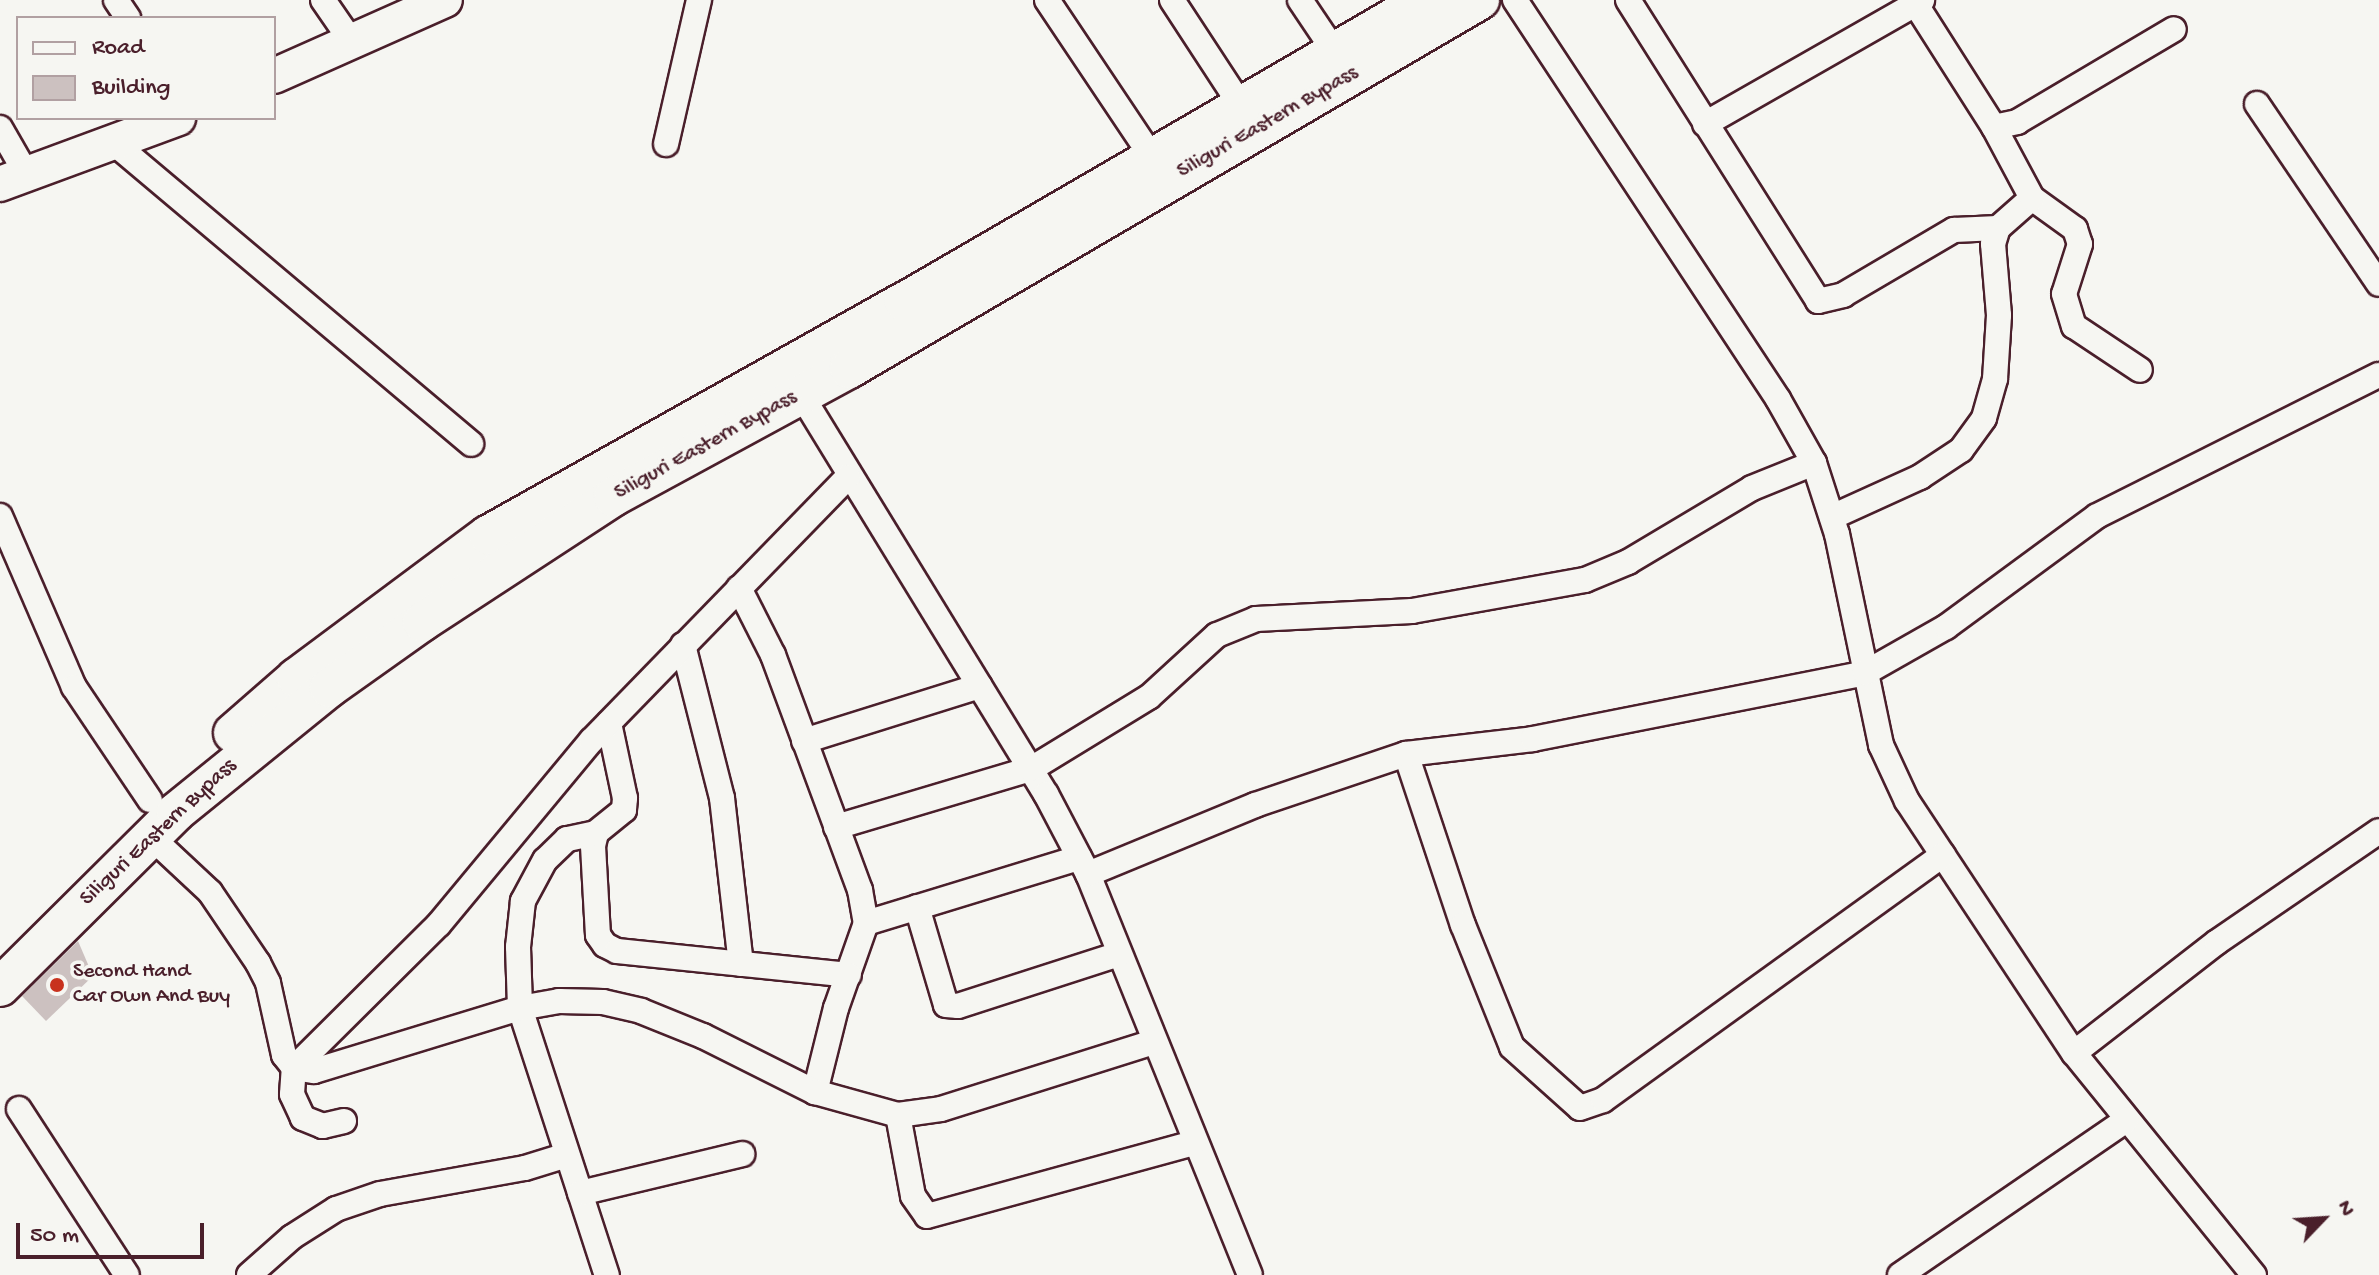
<!DOCTYPE html>
<style>
body{margin:0}
#map{position:relative;width:2379px;height:1275px;overflow:hidden;background:#f6f6f2;font-family:"Gochi Hand",sans-serif}
div>[style]{position:absolute}
.building>*{inset:0;background:#ccc1c0}
.roads{filter:drop-shadow(2px 0 #4a1f2b) drop-shadow(-2px 0 #4a1f2b) drop-shadow(0 2px #4a1f2b) drop-shadow(0 -2px #4a1f2b)}
.street>*{height:24px;margin:-12px;padding:0 12px;transform-origin:12px;border-radius:12px;background:#f6f6f2}
.secondary>*{height:34px;margin:-17px;padding:0 17px;transform-origin:17px;border-radius:17px;background:#f6f6f2}
.primary>*{height:38px;margin:-19px;padding:0 19px;transform-origin:19px;border-radius:19px;background:#f6f6f2}
.dots>*{width:22px;height:22px;translate:-50% -50%;box-sizing:border-box;border:4px solid #f6f6f2;border-radius:50%}
span{translate:-50% -50%;white-space:nowrap;text-align:center;line-height:1.15;-webkit-text-stroke:7px #f6f6f2;paint-order:stroke}
.street-label{font-size:22px;color:#4a1f2b}
.poi-label{font-size:22px;color:#4a1f2b}
.left{translate:0 -50%;text-align:left}
.legend{position:absolute;left:16px;top:16px;width:260px;height:104px;box-sizing:border-box;background:#f6f6f2;border:2px solid #b1a0a2;margin:0;padding:10px 14px;list-style:none;font-size:24px;color:#4a1f2b}
.legend li{display:flex;align-items:center;gap:16px;height:40px}
.legend b{width:40px;border:2px solid #b1a0a2}
.north{position:absolute;left:2283px;top:1179px;width:80px;height:80px;-webkit-text-stroke:6px #f6f6f2;paint-order:stroke;rotate:65deg;font-size:22px;font-weight:700;line-height:32px;text-align:center;color:#4a1f2b}
.north::after{content:'';display:block;margin:auto;width:28px;height:36px;background:#4a1f2b;clip-path:polygon(50% 0,100% 100%,50% 72%,0 100%)}
.scale{position:absolute;left:16px;top:1223px;width:188px;height:36px;box-sizing:border-box;border:4px solid #4a1f2b;border-top:0;padding-left:10px;font-size:24px;line-height:28px;white-space:nowrap;color:#4a1f2b;-webkit-text-stroke:6px #f6f6f2;paint-order:stroke}
</style>
<div id="map">
<div class="building">
<div style="clip-path:polygon(78px 941px,93px 976px,46px 1021px,22px 996px)"></div>
</div>
<div class="roads">
<div class="street">
<div style="left:116px;top:0;width:22px;rotate:56deg"></div>
<div style="left:323px;top:0;width:51px;rotate:55.4deg"></div>
<div style="left:1047px;top:0;width:189px;rotate:56.2deg"></div>
<div style="left:1172px;top:0;width:128px;rotate:56.8deg"></div>
<div style="left:1300px;top:0;width:63px;rotate:56.1deg"></div>
<div style="left:1515px;top:0;width:478px;rotate:56.6deg"></div>
<div style="left:1778px;top:399px;width:73px;rotate:60.6deg"></div>
<div style="left:1814px;top:463px;width:75px;rotate:72.1deg"></div>
<div style="left:1837px;top:534px;width:216px;rotate:78.2deg"></div>
<div style="left:1881px;top:745px;width:62px;rotate:65.1deg"></div>
<div style="left:1907px;top:801px;width:302px;rotate:56.5deg"></div>
<div style="left:2074px;top:1053px;width:286px;rotate:51deg"></div>
<div style="left:1628px;top:0;width:356px;rotate:57.7deg"></div>
<div style="left:1818px;top:301px;width:26px;rotate:-13deg"></div>
<div style="left:1843px;top:295px;width:129px;rotate:-30.4deg"></div>
<div style="left:1954px;top:230px;width:44px;rotate:-2.6deg"></div>
<div style="left:1913px;top:0;width:151px;rotate:57.5deg"></div>
<div style="left:1994px;top:127px;width:24px;rotate:-12deg"></div>
<div style="left:2017px;top:122px;width:182px;rotate:-30.6deg"></div>
<div style="left:2257px;top:104px;width:217px;rotate:55.9deg"></div>
<div style="left:1705px;top:124px;width:250px;rotate:-29.7deg"></div>
<div style="left:0;top:128px;width:54px;rotate:60.1deg"></div>
<div style="left:114px;top:143px;width:467px;rotate:40.1deg"></div>
<div style="left:666px;top:144px;width:148px;rotate:-77.1deg"></div>
<div style="left:2032px;top:198px;width:53px;rotate:35.8deg"></div>
<div style="left:2075px;top:229px;width:16px;rotate:72deg"></div>
<div style="left:2080px;top:244px;width:52px;rotate:107.7deg"></div>
<div style="left:2064px;top:294px;width:34px;rotate:73deg"></div>
<div style="left:2074px;top:326px;width:79px;rotate:33.7deg"></div>
<div style="left:794px;top:383px;width:482px;rotate:58.5deg"></div>
<div style="left:1046px;top:794px;width:90px;rotate:62.3deg"></div>
<div style="left:1088px;top:874px;width:432px;rotate:68deg"></div>
<div style="left:0;top:516px;width:186px;rotate:66.6deg"></div>
<div style="left:74px;top:687px;width:136px;rotate:56.1deg"></div>
<div style="left:1832px;top:517px;width:97px;rotate:-24.4deg"></div>
<div style="left:1920px;top:477px;width:49px;rotate:-33.4deg"></div>
<div style="left:1961px;top:450px;width:39px;rotate:-54deg"></div>
<div style="left:1984px;top:418px;width:41px;rotate:-74.2deg"></div>
<div style="left:1995px;top:379px;width:64px;rotate:-86.4deg"></div>
<div style="left:1999px;top:315px;width:71px;rotate:-94.8deg"></div>
<div style="left:1993px;top:244px;width:17px;rotate:-73deg"></div>
<div style="left:1998px;top:228px;width:45px;rotate:-41.4deg"></div>
<div style="left:2032px;top:198px;width:81px;rotate:-118.2deg"></div>
<div style="left:739px;top:588px;width:75px;rotate:63.1deg"></div>
<div style="left:773px;top:655px;width:251px;rotate:69.7deg"></div>
<div style="left:860px;top:890px;width:34px;rotate:80deg"></div>
<div style="left:866px;top:923px;width:90px;rotate:109.4deg"></div>
<div style="left:836px;top:1008px;width:87px;rotate:104deg"></div>
<div style="left:683px;top:645px;width:158px;rotate:75.7deg"></div>
<div style="left:722px;top:798px;width:167px;rotate:83.5deg"></div>
<div style="left:609px;top:723px;width:77px;rotate:78deg"></div>
<div style="left:625px;top:798px;width:12px;rotate:95deg"></div>
<div style="left:624px;top:810px;width:36px;rotate:141deg"></div>
<div style="left:596px;top:833px;width:13px;rotate:103deg"></div>
<div style="left:593px;top:846px;width:89px;rotate:86.8deg"></div>
<div style="left:598px;top:935px;width:12px;rotate:55deg"></div>
<div style="left:605px;top:945px;width:13px;rotate:27deg"></div>
<div style="left:617px;top:951px;width:233px;rotate:5.9deg"></div>
<div style="left:804px;top:741px;width:184px;rotate:-17.4deg"></div>
<div style="left:1406px;top:754px;width:180px;rotate:71.6deg"></div>
<div style="left:1463px;top:925px;width:131px;rotate:68.1deg"></div>
<div style="left:1512px;top:1047px;width:91px;rotate:41.9deg"></div>
<div style="left:1580px;top:1108px;width:24px;rotate:-19deg"></div>
<div style="left:1603px;top:1100px;width:419px;rotate:-35.8deg"></div>
<div style="left:836px;top:827px;width:203px;rotate:-16.6deg"></div>
<div style="left:1031px;top:769px;width:138px;rotate:-31.4deg"></div>
<div style="left:1149px;top:697px;width:92px;rotate:-42.4deg"></div>
<div style="left:1217px;top:635px;width:42px;rotate:-22.3deg"></div>
<div style="left:1256px;top:619px;width:156px;rotate:-2.9deg"></div>
<div style="left:1412px;top:611px;width:176px;rotate:-10.2deg"></div>
<div style="left:1585px;top:580px;width:47px;rotate:-22.7deg"></div>
<div style="left:1628px;top:562px;width:144px;rotate:-30.8deg"></div>
<div style="left:1752px;top:488px;width:67px;rotate:-22deg"></div>
<div style="left:596px;top:833px;width:30px;rotate:168deg"></div>
<div style="left:567px;top:839px;width:30px;rotate:136deg"></div>
<div style="left:545px;top:860px;width:47px;rotate:118.2deg"></div>
<div style="left:523px;top:901px;width:46px;rotate:96.2deg"></div>
<div style="left:518px;top:947px;width:61px;rotate:88.1deg"></div>
<div style="left:520px;top:1008px;width:281px;rotate:72deg"></div>
<div style="left:150px;top:836px;width:82px;rotate:43deg"></div>
<div style="left:210px;top:892px;width:86px;rotate:55.9deg"></div>
<div style="left:258px;top:963px;width:22px;rotate:63deg"></div>
<div style="left:268px;top:983px;width:74px;rotate:77.5deg"></div>
<div style="left:284px;top:1055px;width:16px;rotate:52deg"></div>
<div style="left:294px;top:1068px;width:20px;rotate:9deg"></div>
<div style="left:314px;top:1071px;width:215px;rotate:-17deg"></div>
<div style="left:520px;top:1008px;width:40px;rotate:-10deg"></div>
<div style="left:559px;top:1001px;width:44px;rotate:1.3deg"></div>
<div style="left:603px;top:1002px;width:39px;rotate:13deg"></div>
<div style="left:641px;top:1011px;width:67px;rotate:22deg"></div>
<div style="left:703px;top:1036px;width:125px;rotate:26.6deg"></div>
<div style="left:815px;top:1092px;width:86px;rotate:15.5deg"></div>
<div style="left:898px;top:1115px;width:43px;rotate:-7.9deg"></div>
<div style="left:941px;top:1109px;width:222px;rotate:-17.5deg"></div>
<div style="left:1088px;top:874px;width:181px;rotate:-22.4deg"></div>
<div style="left:1255px;top:805px;width:159px;rotate:-18.7deg"></div>
<div style="left:1406px;top:754px;width:128px;rotate:-6.7deg"></div>
<div style="left:1533px;top:739px;width:338px;rotate:-11.2deg"></div>
<div style="left:1865px;top:673px;width:93px;rotate:-29.6deg"></div>
<div style="left:1946px;top:627px;width:187px;rotate:-36.3deg"></div>
<div style="left:2097px;top:516px;width:315px;rotate:-26.6deg"></div>
<div style="left:917px;top:907px;width:102px;rotate:73.5deg"></div>
<div style="left:946px;top:1005px;width:12px;rotate:5deg"></div>
<div style="left:958px;top:1006px;width:169px;rotate:-17.9deg"></div>
<div style="left:866px;top:923px;width:223px;rotate:-17deg"></div>
<div style="left:2074px;top:1053px;width:181px;rotate:-37.8deg"></div>
<div style="left:2217px;top:942px;width:196px;rotate:-34.4deg"></div>
<div style="left:19px;top:1109px;width:198px;rotate:57deg"></div>
<div style="left:898px;top:1115px;width:82px;rotate:79.5deg"></div>
<div style="left:913px;top:1196px;width:24px;rotate:55deg"></div>
<div style="left:927px;top:1216px;width:276px;rotate:-15.3deg"></div>
<div style="left:344px;top:1121px;width:22px;rotate:167deg"></div>
<div style="left:323px;top:1126px;width:22px;rotate:-158deg"></div>
<div style="left:303px;top:1118px;width:26px;rotate:-115deg"></div>
<div style="left:292px;top:1094px;width:26px;rotate:-86deg"></div>
<div style="left:294px;top:1068px;width:204px;rotate:-44.8deg"></div>
<div style="left:439px;top:924px;width:239px;rotate:-50.3deg"></div>
<div style="left:592px;top:740px;width:367px;rotate:-45.8deg"></div>
<div style="left:580px;top:1193px;width:167px;rotate:-13.5deg"></div>
<div style="left:249px;top:1275px;width:57px;rotate:-41.5deg"></div>
<div style="left:292px;top:1237px;width:52px;rotate:-32.5deg"></div>
<div style="left:336px;top:1209px;width:46px;rotate:-18.8deg"></div>
<div style="left:380px;top:1194px;width:147px;rotate:-10.2deg"></div>
<div style="left:525px;top:1168px;width:44px;rotate:-17.2deg"></div>
<div style="left:1900px;top:1275px;width:274px;rotate:-34.4deg"></div>
</div>
<div class="secondary">
<div style="left:274px;top:76px;width:187px;rotate:-24deg"></div>
<div style="left:0;top:184px;width:190px;rotate:-20.3deg"></div>
</div>
<div class="primary">
<div style="left:233px;top:733px;width:84px;rotate:-41.1deg"></div>
<div style="left:296px;top:678px;width:239px;rotate:-36.7deg"></div>
<div style="left:488px;top:535px;width:477px;rotate:-29.3deg"></div>
<div style="left:904px;top:302px;width:601px;rotate:-30.15deg"></div>
<div style="left:0;top:987px;width:248px;rotate:-44.8deg"></div>
<div style="left:176px;top:812px;width:197px;rotate:-39deg"></div>
<div style="left:329px;top:688px;width:114px;rotate:-35.4deg"></div>
<div style="left:422px;top:622px;width:228px;rotate:-33.2deg"></div>
<div style="left:613px;top:497px;width:268px;rotate:-28.5deg"></div>
<div style="left:849px;top:369px;width:731px;rotate:-30.32deg"></div>
</div>
</div>
<div class="dots">
<div style="left:57px;top:985px;background:#c8321e"></div>
</div>
<div class="street-label">
<span style="left:1268px;top:123px;rotate:-30deg">Siliguri Eastern Bypass</span>
<span style="left:706px;top:446px;rotate:-29deg">Siliguri Eastern Bypass</span>
<span style="left:159px;top:833px;rotate:-43deg">Siliguri Eastern Bypass</span>
</div>
<div class="poi-label">
<span class="left" style="left:73px;top:985px">Second Hand<br>Car Own And Buy</span>
</div>
<ul class="legend">
<li><b style="height:10px;background:#f6f6f2"></b>Road</li>
<li><b style="height:22px;background:#ccc1c0"></b>Building</li>
</ul>
<div class="north">N</div>
<div class="scale">50 m</div>
</div>
